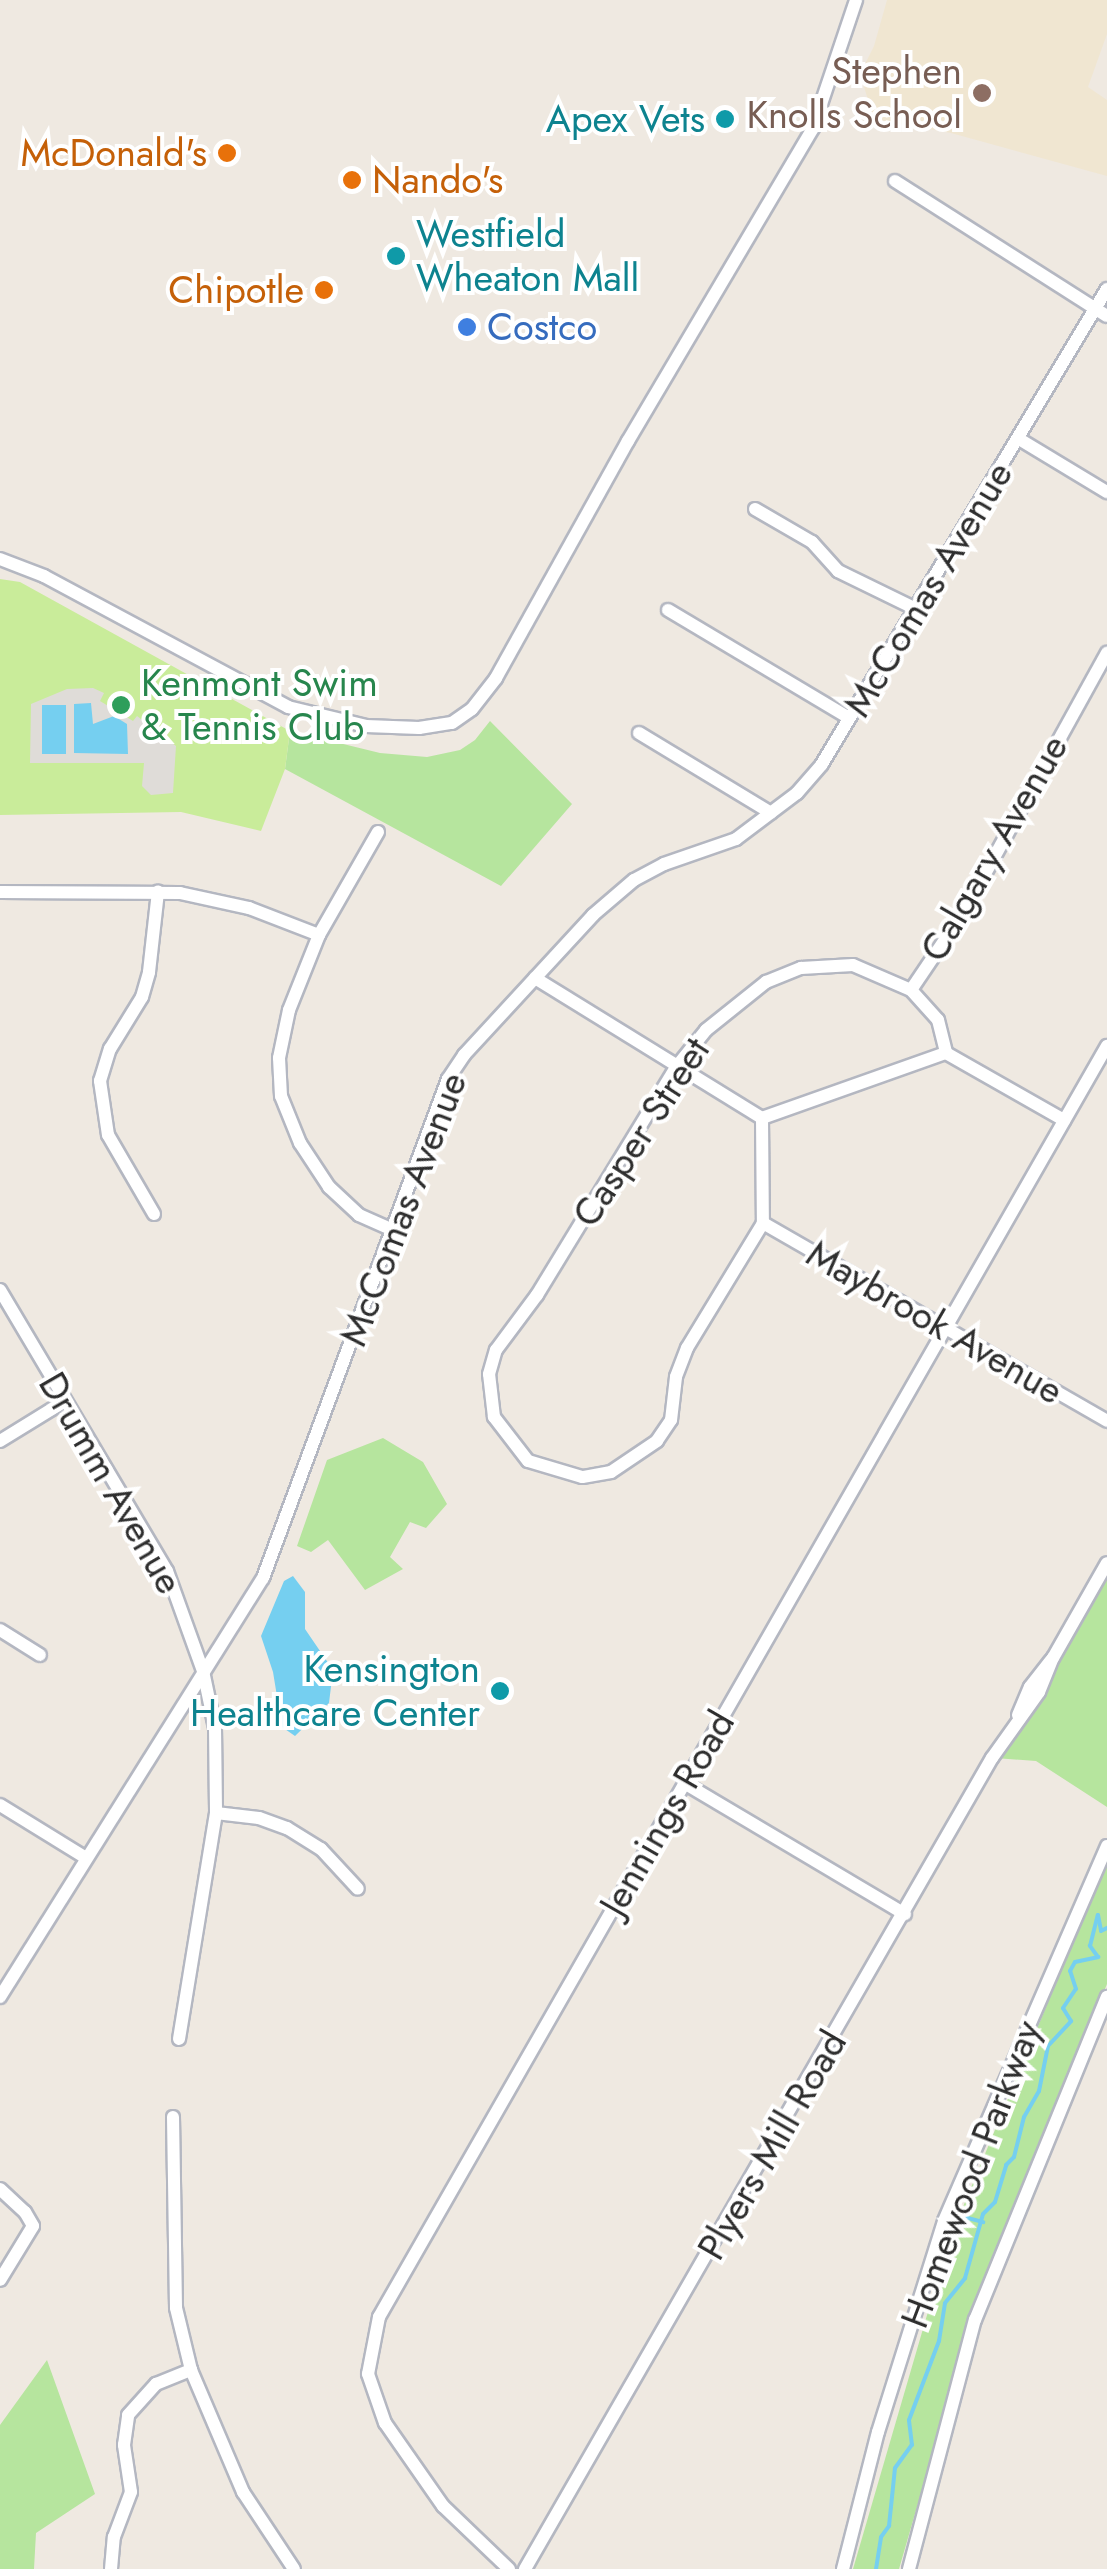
<!DOCTYPE html>
<style>
body{margin:0}
#map{position:relative;width:1107px;height:2569px;overflow:hidden;background:#efe9e1;font-family:Jost,sans-serif}
div>[style]{position:absolute}
.education>*{inset:0;background:#f0e6d1}
.green>*{inset:0;background:#b6e59e}
.pitch>*{inset:0;background:#c9ec9a}
.plaza>*{inset:0;background:#dfdcd8}
.water>*{inset:0;background:#75cff0;transform-origin:0 0}
.stream>*{height:4px;margin:-2px;padding:0 2px;transform-origin:2px;border-radius:2px;background:#75cff0}
.roads{filter:drop-shadow(2px 0 #b4b7c1) drop-shadow(-2px 0 #b4b7c1) drop-shadow(0 2px #b4b7c1) drop-shadow(0 -2px #b4b7c1)}
.minor>*{height:12px;margin:-6px;padding:0 6px;transform-origin:6px;border-radius:6px;background:#fff}
.dots>*{width:28px;height:28px;translate:-50% -50%;box-sizing:border-box;border:5px solid #fff;border-radius:50%}
span{translate:-50% -50%;white-space:nowrap;text-align:center;line-height:1.15;-webkit-text-stroke:8px #fff;paint-order:stroke}
.education-label{font-size:38px;color:#785e54}
.right{translate:-100% -50%;text-align:right}
.culture-label{font-size:38px;color:#0d838f}
.left{translate:0 -50%;text-align:left}
.food-label{font-size:38px;color:#c56008}
.shop-label{font-size:38px;color:#366cbe}
.street-label{font-size:38px;color:#2e2e2e}
.leisure-label{font-size:38px;color:#27864d}
</style>
<div id="map">
<div class="education">
<div style="clip-path:polygon(887px 0,1107px 0,1107px 34px,1088px 87px,1107px 100px,1107px 176px,951px 133px,874px 119px,860px 74px,874px 46px)"></div>
</div>
<div class="green">
<div style="clip-path:polygon(490px 721px,572px 804px,501px 886px,285px 769px,290px 731px,380px 753px,427px 757px,460px 750px,475px 740px)"></div>
<div style="clip-path:polygon(383px 1438px,423px 1462px,447px 1504px,426px 1528px,410px 1522px,390px 1557px,403px 1569px,365px 1590px,328px 1540px,311px 1552px,297px 1546px,327px 1460px)"></div>
<div style="clip-path:polygon(1107px 1563px,1107px 1807px,1036px 1761px,995px 1758px)"></div>
<div style="clip-path:polygon(1107px 1860px,1107px 1984px,979px 2293px,899px 2569px,853px 2569px,948px 2243px)"></div>
<div style="clip-path:polygon(47px 2360px,95px 2494px,36px 2533px,34px 2569px,0 2569px,0 2425px)"></div>
</div>
<div class="pitch">
<div style="clip-path:polygon(0 579px,20px 582px,290px 731px,285px 769px,261px 831px,181px 812px,0 815px)"></div>
</div>
<div class="plaza">
<div style="clip-path:polygon(93px 688px,104px 693px,100px 701px,133px 721px,137px 716px,176px 746px,173px 793px,151px 795px,142px 786px,144px 763px,30px 763px,31px 704px,67px 689px)"></div>
</div>
<div class="water">
<div style="clip-path:polygon(91px 703px,93px 724px,114px 716px,127px 724px,128px 754px,74px 753px,74px 704px)"></div>
<div style="left:42px;top:705px;width:24px;height:49px"></div>
<div style="clip-path:polygon(293px 1576px,305px 1592px,305px 1629px,333px 1670px,329px 1703px,295px 1736px,282px 1727px,273px 1672px,261px 1636px,284px 1581px)"></div>
</div>
<div class="stream">
<div style="left:964px;top:2217px;width:20px;rotate:15deg"></div>
<div style="left:876px;top:2569px;width:32px;rotate:-81deg"></div>
<div style="left:881px;top:2537px;width:14px;rotate:-54deg"></div>
<div style="left:889px;top:2526px;width:58px;rotate:-84.1deg"></div>
<div style="left:895px;top:2468px;width:29px;rotate:-54deg"></div>
<div style="left:912px;top:2445px;width:25px;rotate:-97deg"></div>
<div style="left:909px;top:2420px;width:85px;rotate:-69.2deg"></div>
<div style="left:939px;top:2341px;width:38px;rotate:-81deg"></div>
<div style="left:945px;top:2303px;width:32px;rotate:-51deg"></div>
<div style="left:965px;top:2278px;width:66px;rotate:-74.3deg"></div>
<div style="left:983px;top:2214px;width:17px;rotate:-45deg"></div>
<div style="left:995px;top:2202px;width:39px;rotate:-73deg"></div>
<div style="left:1006px;top:2165px;width:11px;rotate:-45deg"></div>
<div style="left:1014px;top:2157px;width:41px;rotate:-76deg"></div>
<div style="left:1024px;top:2117px;width:30px;rotate:-60deg"></div>
<div style="left:1039px;top:2091px;width:46px;rotate:-78.7deg"></div>
<div style="left:1048px;top:2046px;width:34px;rotate:-47deg"></div>
<div style="left:1071px;top:2021px;width:15px;rotate:-122deg"></div>
<div style="left:1063px;top:2008px;width:23px;rotate:-56deg"></div>
<div style="left:1076px;top:1989px;width:19px;rotate:-108deg"></div>
<div style="left:1070px;top:1971px;width:10px;rotate:-61deg"></div>
<div style="left:1075px;top:1962px;width:24px;rotate:-12deg"></div>
<div style="left:1098px;top:1957px;width:14px;rotate:-126deg"></div>
<div style="left:1090px;top:1946px;width:32px;rotate:-76deg"></div>
<div style="left:1098px;top:1915px;width:16px;rotate:79deg"></div>
<div style="left:1101px;top:1931px;width:7px;rotate:-27deg"></div>
</div>
<div class="roads">
<div class="minor">
<div style="left:895px;top:181px;width:251px;rotate:32.5deg"></div>
<div style="left:1019px;top:439px;width:103px;rotate:31.1deg"></div>
<div style="left:755px;top:509px;width:66px;rotate:30.1deg"></div>
<div style="left:812px;top:542px;width:39px;rotate:48deg"></div>
<div style="left:838px;top:571px;width:85px;rotate:26deg"></div>
<div style="left:0;top:559px;width:47px;rotate:21.1deg"></div>
<div style="left:44px;top:576px;width:277px;rotate:28.2deg"></div>
<div style="left:288px;top:707px;width:80px;rotate:13.7deg"></div>
<div style="left:366px;top:726px;width:53px;rotate:2.2deg"></div>
<div style="left:419px;top:728px;width:33px;rotate:-9deg"></div>
<div style="left:452px;top:723px;width:24px;rotate:-35deg"></div>
<div style="left:472px;top:709px;width:39px;rotate:-52deg"></div>
<div style="left:496px;top:678px;width:271px;rotate:-60.9deg"></div>
<div style="left:628px;top:441px;width:364px;rotate:-59.4deg"></div>
<div style="left:813px;top:128px;width:135px;rotate:-71.4deg"></div>
<div style="left:668px;top:610px;width:211px;rotate:30.8deg"></div>
<div style="left:639px;top:733px;width:154px;rotate:31.2deg"></div>
<div style="left:378px;top:832px;width:119px;rotate:119.8deg"></div>
<div style="left:319px;top:935px;width:81px;rotate:111.8deg"></div>
<div style="left:289px;top:1010px;width:49px;rotate:101.8deg"></div>
<div style="left:279px;top:1058px;width:38px;rotate:87deg"></div>
<div style="left:281px;top:1096px;width:51px;rotate:68deg"></div>
<div style="left:300px;top:1143px;width:53px;rotate:56.6deg"></div>
<div style="left:329px;top:1187px;width:41px;rotate:43deg"></div>
<div style="left:359px;top:1215px;width:34px;rotate:24deg"></div>
<div style="left:0;top:892px;width:180px;rotate:0.3deg"></div>
<div style="left:180px;top:893px;width:71px;rotate:12.3deg"></div>
<div style="left:249px;top:908px;width:75px;rotate:21.1deg"></div>
<div style="left:535px;top:978px;width:267px;rotate:31.7deg"></div>
<div style="left:911px;top:990px;width:97px;rotate:-56deg"></div>
<div style="left:965px;top:910px;width:294px;rotate:-61.1deg"></div>
<div style="left:762px;top:1118px;width:105px;rotate:89.5deg"></div>
<div style="left:763px;top:1223px;width:146px;rotate:121.3deg"></div>
<div style="left:687px;top:1348px;width:31px;rotate:111deg"></div>
<div style="left:676px;top:1377px;width:43px;rotate:96.6deg"></div>
<div style="left:671px;top:1420px;width:25px;rotate:124deg"></div>
<div style="left:657px;top:1441px;width:55px;rotate:146deg"></div>
<div style="left:611px;top:1472px;width:29px;rotate:170deg"></div>
<div style="left:582px;top:1477px;width:56px;rotate:-163.5deg"></div>
<div style="left:528px;top:1461px;width:56px;rotate:-127.7deg"></div>
<div style="left:494px;top:1417px;width:43px;rotate:-96.6deg"></div>
<div style="left:489px;top:1374px;width:25px;rotate:-74deg"></div>
<div style="left:496px;top:1350px;width:69px;rotate:-53.3deg"></div>
<div style="left:537px;top:1295px;width:268px;rotate:-58.6deg"></div>
<div style="left:677px;top:1066px;width:46px;rotate:-51.1deg"></div>
<div style="left:706px;top:1030px;width:77px;rotate:-38.7deg"></div>
<div style="left:766px;top:982px;width:38px;rotate:-22deg"></div>
<div style="left:801px;top:968px;width:52px;rotate:-3.3deg"></div>
<div style="left:853px;top:965px;width:63px;rotate:23.3deg"></div>
<div style="left:911px;top:990px;width:40px;rotate:48deg"></div>
<div style="left:938px;top:1020px;width:34px;rotate:76deg"></div>
<div style="left:762px;top:1118px;width:195px;rotate:-19.5deg"></div>
<div style="left:946px;top:1053px;width:136px;rotate:29.6deg"></div>
<div style="left:154px;top:1214px;width:91px;rotate:-120.2deg"></div>
<div style="left:108px;top:1135px;width:55px;rotate:-98.4deg"></div>
<div style="left:100px;top:1081px;width:34px;rotate:-73deg"></div>
<div style="left:110px;top:1049px;width:61px;rotate:-58.4deg"></div>
<div style="left:142px;top:997px;width:26px;rotate:-74deg"></div>
<div style="left:149px;top:972px;width:81px;rotate:-83.6deg"></div>
<div style="left:763px;top:1223px;width:397px;rotate:29.9deg"></div>
<div style="left:0;top:1290px;width:327px;rotate:59.3deg"></div>
<div style="left:167px;top:1571px;width:106px;rotate:70.2deg"></div>
<div style="left:203px;top:1671px;width:58px;rotate:78.1deg"></div>
<div style="left:215px;top:1728px;width:85px;rotate:89.3deg"></div>
<div style="left:216px;top:1813px;width:229px;rotate:99.3deg"></div>
<div style="left:0;top:1441px;width:76px;rotate:-31.6deg"></div>
<div style="left:0;top:1630px;width:47px;rotate:32deg"></div>
<div style="left:1018px;top:1715px;width:30px;rotate:-67deg"></div>
<div style="left:1030px;top:1687px;width:34px;rotate:-52deg"></div>
<div style="left:684px;top:1783px;width:257px;rotate:30.7deg"></div>
<div style="left:0;top:1805px;width:101px;rotate:31.6deg"></div>
<div style="left:216px;top:1813px;width:43px;rotate:6.6deg"></div>
<div style="left:259px;top:1818px;width:30px;rotate:20deg"></div>
<div style="left:287px;top:1828px;width:40px;rotate:32deg"></div>
<div style="left:321px;top:1849px;width:54px;rotate:47.2deg"></div>
<div style="left:0;top:1997px;width:495px;rotate:-57.9deg"></div>
<div style="left:263px;top:1578px;width:532px;rotate:-69.66deg"></div>
<div style="left:448px;top:1079px;width:29px;rotate:-56deg"></div>
<div style="left:464px;top:1055px;width:190px;rotate:-47.3deg"></div>
<div style="left:593px;top:915px;width:54px;rotate:-40.5deg"></div>
<div style="left:634px;top:880px;width:34px;rotate:-28deg"></div>
<div style="left:664px;top:864px;width:76px;rotate:-19.1deg"></div>
<div style="left:736px;top:839px;width:76px;rotate:-37deg"></div>
<div style="left:797px;top:793px;width:38px;rotate:-49deg"></div>
<div style="left:822px;top:764px;width:554px;rotate:-59.04deg"></div>
<div style="left:173px;top:2117px;width:191px;rotate:89.1deg"></div>
<div style="left:176px;top:2308px;width:64px;rotate:76.4deg"></div>
<div style="left:191px;top:2370px;width:133px;rotate:66.9deg"></div>
<div style="left:243px;top:2492px;width:92px;rotate:56.5deg"></div>
<div style="left:0;top:2189px;width:34px;rotate:43deg"></div>
<div style="left:25px;top:2212px;width:16px;rotate:60deg"></div>
<div style="left:33px;top:2226px;width:63px;rotate:121.4deg"></div>
<div style="left:111px;top:2569px;width:32px;rotate:-85deg"></div>
<div style="left:114px;top:2537px;width:48px;rotate:-69.3deg"></div>
<div style="left:131px;top:2492px;width:48px;rotate:-98.5deg"></div>
<div style="left:124px;top:2445px;width:30px;rotate:-82deg"></div>
<div style="left:128px;top:2415px;width:42px;rotate:-47.9deg"></div>
<div style="left:156px;top:2384px;width:38px;rotate:-22deg"></div>
<div style="left:509px;top:2569px;width:91px;rotate:-136.3deg"></div>
<div style="left:443px;top:2506px;width:101px;rotate:-124.9deg"></div>
<div style="left:385px;top:2423px;width:52px;rotate:-109.1deg"></div>
<div style="left:368px;top:2374px;width:58px;rotate:-79.1deg"></div>
<div style="left:379px;top:2317px;width:1465px;rotate:-60.2deg"></div>
<div style="left:525px;top:2569px;width:936px;rotate:-60.07deg"></div>
<div style="left:992px;top:1758px;width:81px;rotate:-54.5deg"></div>
<div style="left:1039px;top:1692px;width:37px;rotate:-68deg"></div>
<div style="left:1053px;top:1658px;width:109px;rotate:-60.4deg"></div>
<div style="left:843px;top:2569px;width:141px;rotate:-75.7deg"></div>
<div style="left:878px;top:2432px;width:221px;rotate:-72.6deg"></div>
<div style="left:944px;top:2221px;width:409px;rotate:-66.5deg"></div>
<div style="left:909px;top:2569px;width:258px;rotate:-75.2deg"></div>
<div style="left:975px;top:2320px;width:349px;rotate:-67.8deg"></div>
</div>
</div>
<div class="dots">
<div style="left:982px;top:93px;background:#8d6e63"></div>
<div style="left:725px;top:119px;background:#0f9aa8"></div>
<div style="left:227px;top:153px;background:#e8710a"></div>
<div style="left:352px;top:180px;background:#e8710a"></div>
<div style="left:396px;top:256px;background:#0f9aa8"></div>
<div style="left:324px;top:290px;background:#e8710a"></div>
<div style="left:467px;top:327px;background:#3f7fe0"></div>
<div style="left:121px;top:705px;background:#2e9e5b"></div>
<div style="left:500px;top:1691px;background:#0f9aa8"></div>
</div>
<div class="education-label">
<span class="right" style="left:962px;top:93px">Stephen<br>Knolls School</span>
</div>
<div class="culture-label">
<span class="right" style="left:705px;top:119px">Apex Vets</span>
<span class="left" style="left:416px;top:256px">Westfield<br>Wheaton Mall</span>
<span class="right" style="left:480px;top:1691px">Kensington<br>Healthcare Center</span>
</div>
<div class="food-label">
<span class="right" style="left:207px;top:153px">McDonald's</span>
<span class="left" style="left:372px;top:180px">Nando's</span>
<span class="right" style="left:304px;top:290px">Chipotle</span>
</div>
<div class="shop-label">
<span class="left" style="left:487px;top:327px">Costco</span>
</div>
<div class="street-label">
<span style="left:928px;top:589px;rotate:-59deg">McComas Avenue</span>
<span style="left:994px;top:848px;rotate:-60deg">Calgary Avenue</span>
<span style="left:641px;top:1132px;rotate:-57deg">Casper Street</span>
<span style="left:403px;top:1209px;rotate:-69deg">McComas Avenue</span>
<span style="left:935px;top:1322px;rotate:30deg">Maybrook Avenue</span>
<span style="left:111px;top:1483px;rotate:60deg">Drumm Avenue</span>
<span style="left:667px;top:1813px;rotate:-60deg">Jennings Road</span>
<span style="left:772px;top:2145px;rotate:-60deg">Plyers Mill Road</span>
<span style="left:971px;top:2174px;rotate:-69deg">Homewood Parkway</span>
</div>
<div class="leisure-label">
<span class="left" style="left:141px;top:705px">Kenmont Swim<br>&amp; Tennis Club</span>
</div>
</div>
